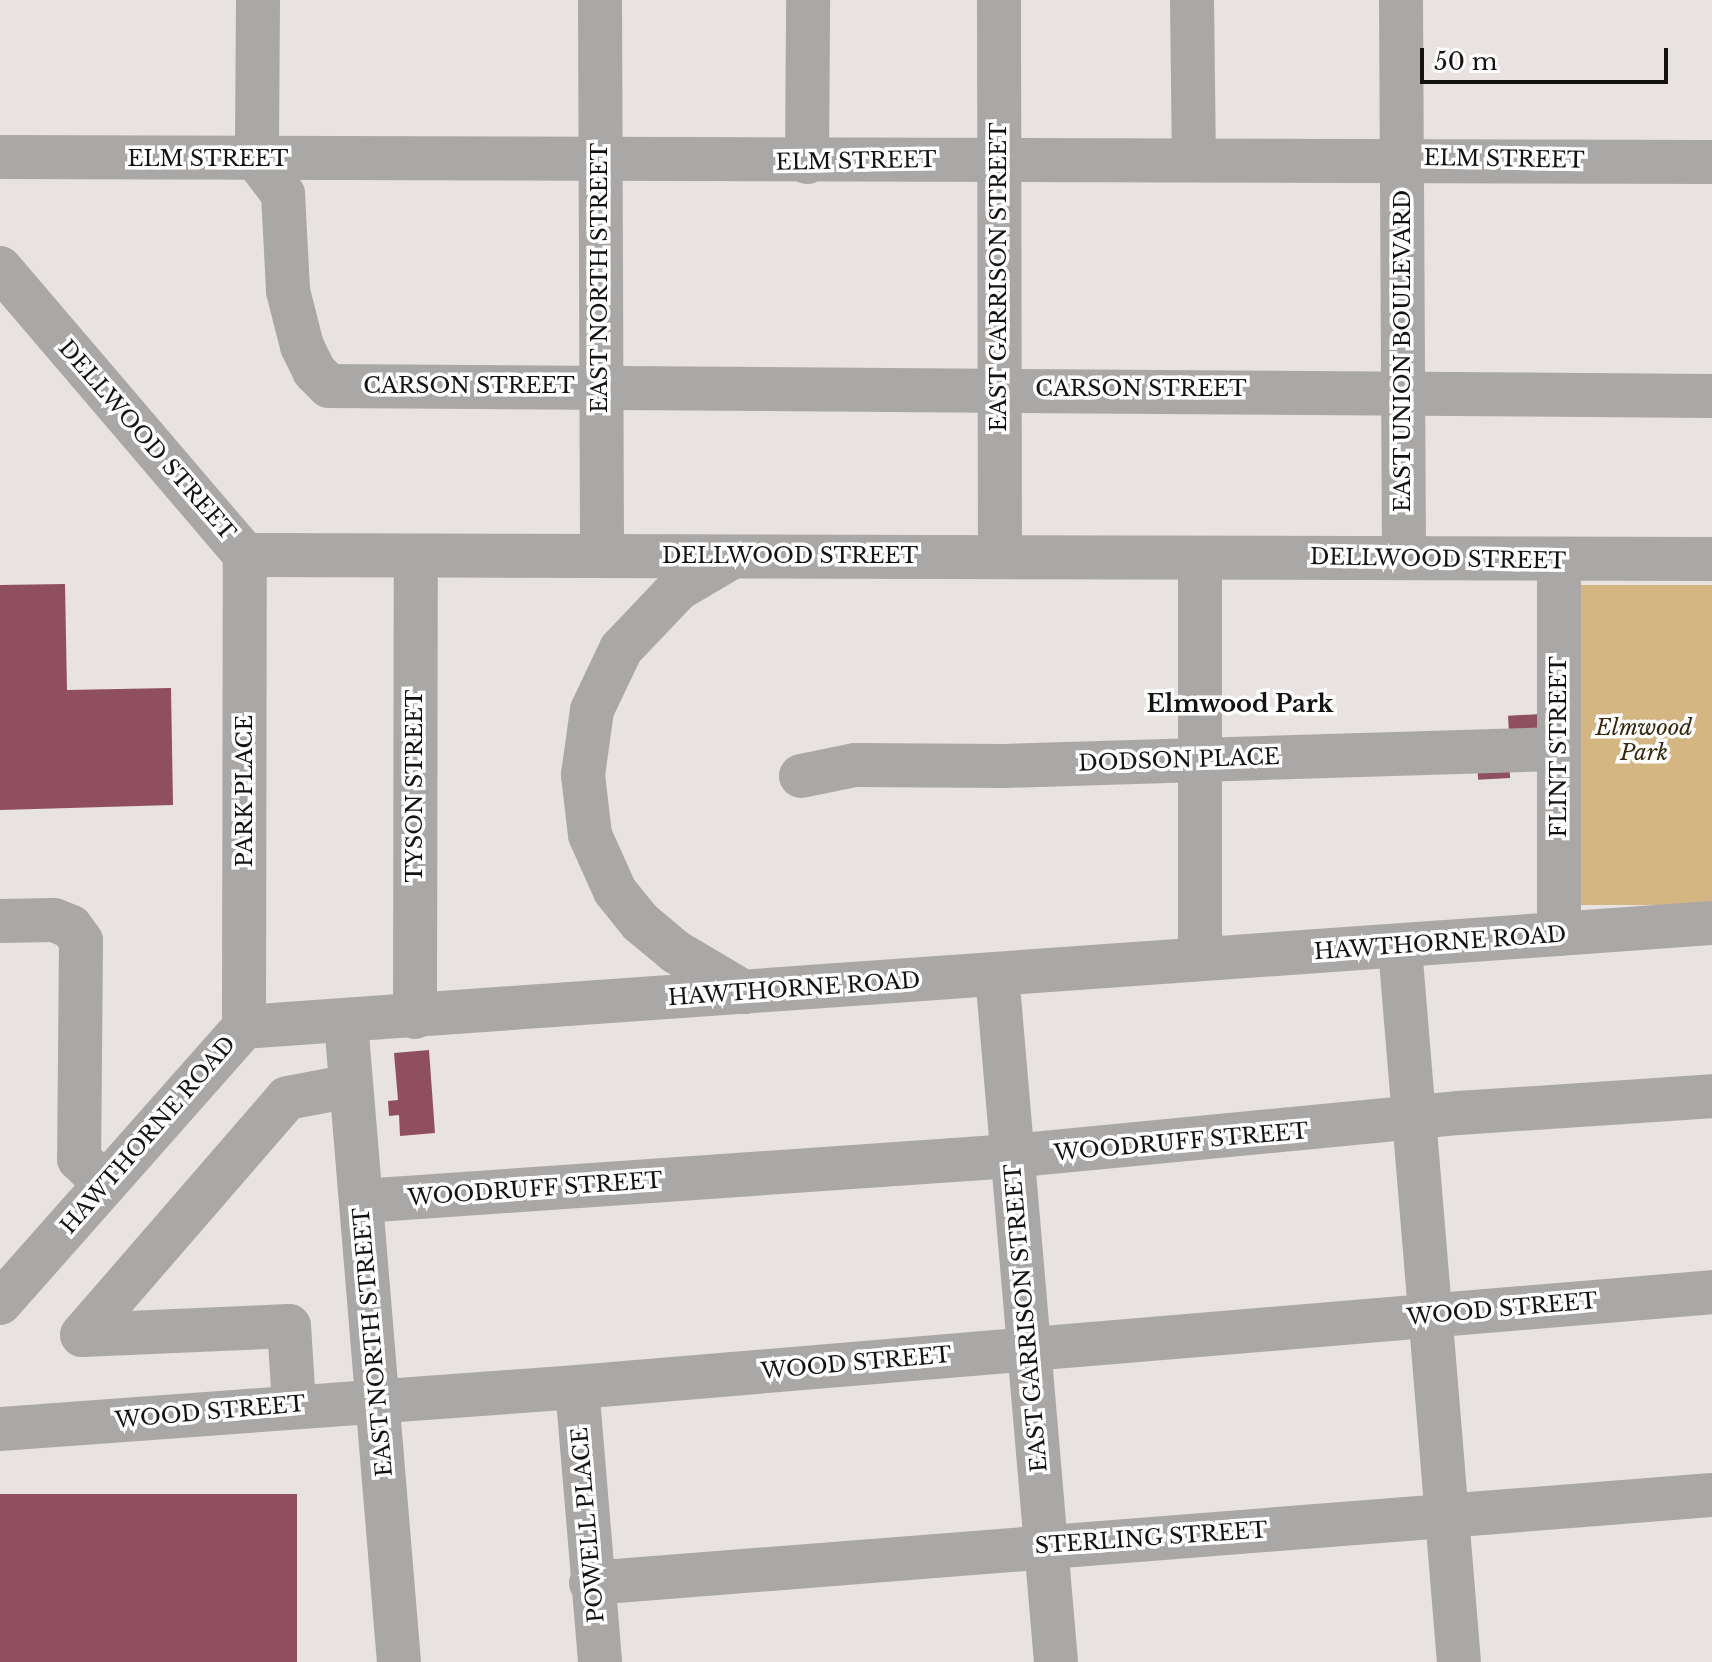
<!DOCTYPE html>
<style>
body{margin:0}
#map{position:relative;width:1712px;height:1662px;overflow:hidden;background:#e8e2e1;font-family:"Libre Baskerville",serif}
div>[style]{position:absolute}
.green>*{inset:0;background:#d4b683;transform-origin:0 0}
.building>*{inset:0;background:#904f5f;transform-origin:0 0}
.minor>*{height:44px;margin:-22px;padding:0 22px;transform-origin:22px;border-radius:22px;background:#aaa8a7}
span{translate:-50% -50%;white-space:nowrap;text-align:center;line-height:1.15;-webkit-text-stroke:7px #fff;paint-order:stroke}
.street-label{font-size:22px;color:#151312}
.park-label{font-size:22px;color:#38290d;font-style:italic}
.neighbourhood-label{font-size:24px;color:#151312;font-weight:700}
.scale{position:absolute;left:1420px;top:48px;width:248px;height:36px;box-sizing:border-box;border:4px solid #151312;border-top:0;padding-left:10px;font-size:24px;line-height:28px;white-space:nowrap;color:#151312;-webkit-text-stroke:6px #fff;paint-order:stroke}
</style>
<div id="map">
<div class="green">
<div style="left:1577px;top:585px;width:135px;height:320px"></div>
</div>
<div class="building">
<div style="clip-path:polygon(65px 584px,67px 690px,171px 688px,173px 805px,0 810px,0 585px)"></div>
<div style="left:1542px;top:714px;width:20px;height:34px;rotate:87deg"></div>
<div style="left:1509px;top:757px;width:21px;height:32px;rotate:87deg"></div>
<div style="clip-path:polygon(429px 1050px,435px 1133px,400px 1136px,399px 1115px,389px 1116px,388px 1101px,398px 1100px,394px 1053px)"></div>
<div style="left:297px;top:1494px;width:168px;height:297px;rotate:90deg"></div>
</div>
<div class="minor">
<div style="left:258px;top:0;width:160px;rotate:90.4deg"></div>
<div style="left:257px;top:160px;width:43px;rotate:52.6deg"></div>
<div style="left:283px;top:194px;width:97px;rotate:87deg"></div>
<div style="left:288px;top:291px;width:57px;rotate:75.7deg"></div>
<div style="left:302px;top:346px;width:28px;rotate:64deg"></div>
<div style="left:314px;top:371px;width:21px;rotate:45deg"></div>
<div style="left:329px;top:386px;width:1383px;rotate:0.41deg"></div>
<div style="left:600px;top:0;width:555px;rotate:89.79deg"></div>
<div style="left:999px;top:0;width:555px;rotate:89.9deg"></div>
<div style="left:1192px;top:0;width:158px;rotate:89.3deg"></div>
<div style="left:1401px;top:0;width:557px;rotate:89.69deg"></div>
<div style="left:0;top:157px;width:1712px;rotate:0.17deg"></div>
<div style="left:807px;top:162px;width:162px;rotate:-89.6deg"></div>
<div style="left:0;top:268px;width:377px;rotate:49.5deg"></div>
<div style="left:245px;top:555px;width:1467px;rotate:0.16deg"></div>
<div style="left:732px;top:557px;width:63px;rotate:149.3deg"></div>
<div style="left:678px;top:589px;width:83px;rotate:133.5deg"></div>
<div style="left:621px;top:649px;width:68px;rotate:115.4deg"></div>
<div style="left:592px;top:710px;width:66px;rotate:97.9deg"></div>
<div style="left:583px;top:775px;width:60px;rotate:83.3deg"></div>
<div style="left:590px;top:835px;width:61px;rotate:65.9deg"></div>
<div style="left:615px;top:891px;width:40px;rotate:51deg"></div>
<div style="left:640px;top:922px;width:47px;rotate:39.8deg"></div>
<div style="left:676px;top:952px;width:79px;rotate:30.5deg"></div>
<div style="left:1559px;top:560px;width:374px;rotate:90deg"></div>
<div style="left:801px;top:776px;width:55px;rotate:-11.5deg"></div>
<div style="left:855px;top:765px;width:149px;rotate:0.4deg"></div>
<div style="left:1004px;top:766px;width:554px;rotate:-1.76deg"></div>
<div style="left:0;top:921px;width:54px;rotate:-1.1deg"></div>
<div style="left:54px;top:920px;width:18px;rotate:22deg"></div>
<div style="left:71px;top:927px;width:17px;rotate:54deg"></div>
<div style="left:81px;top:941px;width:218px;rotate:90.5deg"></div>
<div style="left:79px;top:1159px;width:36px;rotate:44deg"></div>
<div style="left:1400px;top:948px;width:716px;rotate:85.28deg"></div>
<div style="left:1200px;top:959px;width:401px;rotate:-90deg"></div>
<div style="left:997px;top:974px;width:691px;rotate:85.1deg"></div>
<div style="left:415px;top:1017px;width:461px;rotate:-89.9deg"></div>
<div style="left:346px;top:1022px;width:642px;rotate:85.27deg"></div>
<div style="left:244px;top:1027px;width:472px;rotate:-89.9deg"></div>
<div style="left:362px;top:1201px;width:651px;rotate:-3.97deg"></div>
<div style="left:1011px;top:1156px;width:450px;rotate:-5.5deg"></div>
<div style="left:1459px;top:1113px;width:254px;rotate:-3.8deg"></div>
<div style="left:0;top:1303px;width:368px;rotate:-48.5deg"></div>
<div style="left:244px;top:1027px;width:1472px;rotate:-4.05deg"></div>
<div style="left:577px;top:1387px;width:276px;rotate:85.2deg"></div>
<div style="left:294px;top:1405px;width:79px;rotate:-93.6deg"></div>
<div style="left:289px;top:1326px;width:207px;rotate:177.5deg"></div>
<div style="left:82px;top:1335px;width:313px;rotate:-49.1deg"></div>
<div style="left:287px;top:1098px;width:65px;rotate:-10.6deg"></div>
<div style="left:0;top:1429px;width:579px;rotate:-4.16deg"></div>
<div style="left:577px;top:1387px;width:1139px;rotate:-4.78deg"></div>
<div style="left:591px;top:1583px;width:1124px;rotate:-4.49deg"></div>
</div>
<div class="street-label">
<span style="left:208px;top:159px">ELM STREET</span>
<span style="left:1504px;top:159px;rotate:1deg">ELM STREET</span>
<span style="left:856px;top:161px;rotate:-1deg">ELM STREET</span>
<span style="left:999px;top:277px;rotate:-90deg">EAST GARRISON STREET</span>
<span style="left:600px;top:278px;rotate:-90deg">EAST NORTH STREET</span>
<span style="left:1403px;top:351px;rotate:-90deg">EAST UNION BOULEVARD</span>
<span style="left:469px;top:386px">CARSON STREET</span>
<span style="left:1141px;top:389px">CARSON STREET</span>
<span style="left:147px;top:440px;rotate:49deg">DELLWOOD STREET</span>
<span style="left:790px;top:556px">DELLWOOD STREET</span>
<span style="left:1438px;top:559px;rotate:1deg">DELLWOOD STREET</span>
<span style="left:1559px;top:747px;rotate:-90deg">FLINT STREET</span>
<span style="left:1179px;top:760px;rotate:-2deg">DODSON PLACE</span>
<span style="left:415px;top:786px;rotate:-90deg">TYSON STREET</span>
<span style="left:245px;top:791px;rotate:-90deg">PARK PLACE</span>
<span style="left:1440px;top:943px;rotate:-4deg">HAWTHORNE ROAD</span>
<span style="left:794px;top:989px;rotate:-4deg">HAWTHORNE ROAD</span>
<span style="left:148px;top:1135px;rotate:-49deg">HAWTHORNE ROAD</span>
<span style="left:1181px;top:1142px;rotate:-5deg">WOODRUFF STREET</span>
<span style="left:535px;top:1189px;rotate:-4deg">WOODRUFF STREET</span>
<span style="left:1502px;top:1309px;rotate:-5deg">WOOD STREET</span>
<span style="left:1026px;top:1318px;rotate:-95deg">EAST GARRISON STREET</span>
<span style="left:373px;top:1342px;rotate:-95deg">EAST NORTH STREET</span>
<span style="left:856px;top:1363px;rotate:-5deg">WOOD STREET</span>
<span style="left:210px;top:1412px;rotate:-5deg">WOOD STREET</span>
<span style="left:588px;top:1525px;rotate:-95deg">POWELL PLACE</span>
<span style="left:1151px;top:1538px;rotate:-4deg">STERLING STREET</span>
</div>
<div class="park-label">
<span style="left:1644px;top:740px">Elmwood<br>Park</span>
</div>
<div class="neighbourhood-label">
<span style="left:1240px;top:704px">Elmwood Park</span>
</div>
<div class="scale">50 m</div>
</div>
